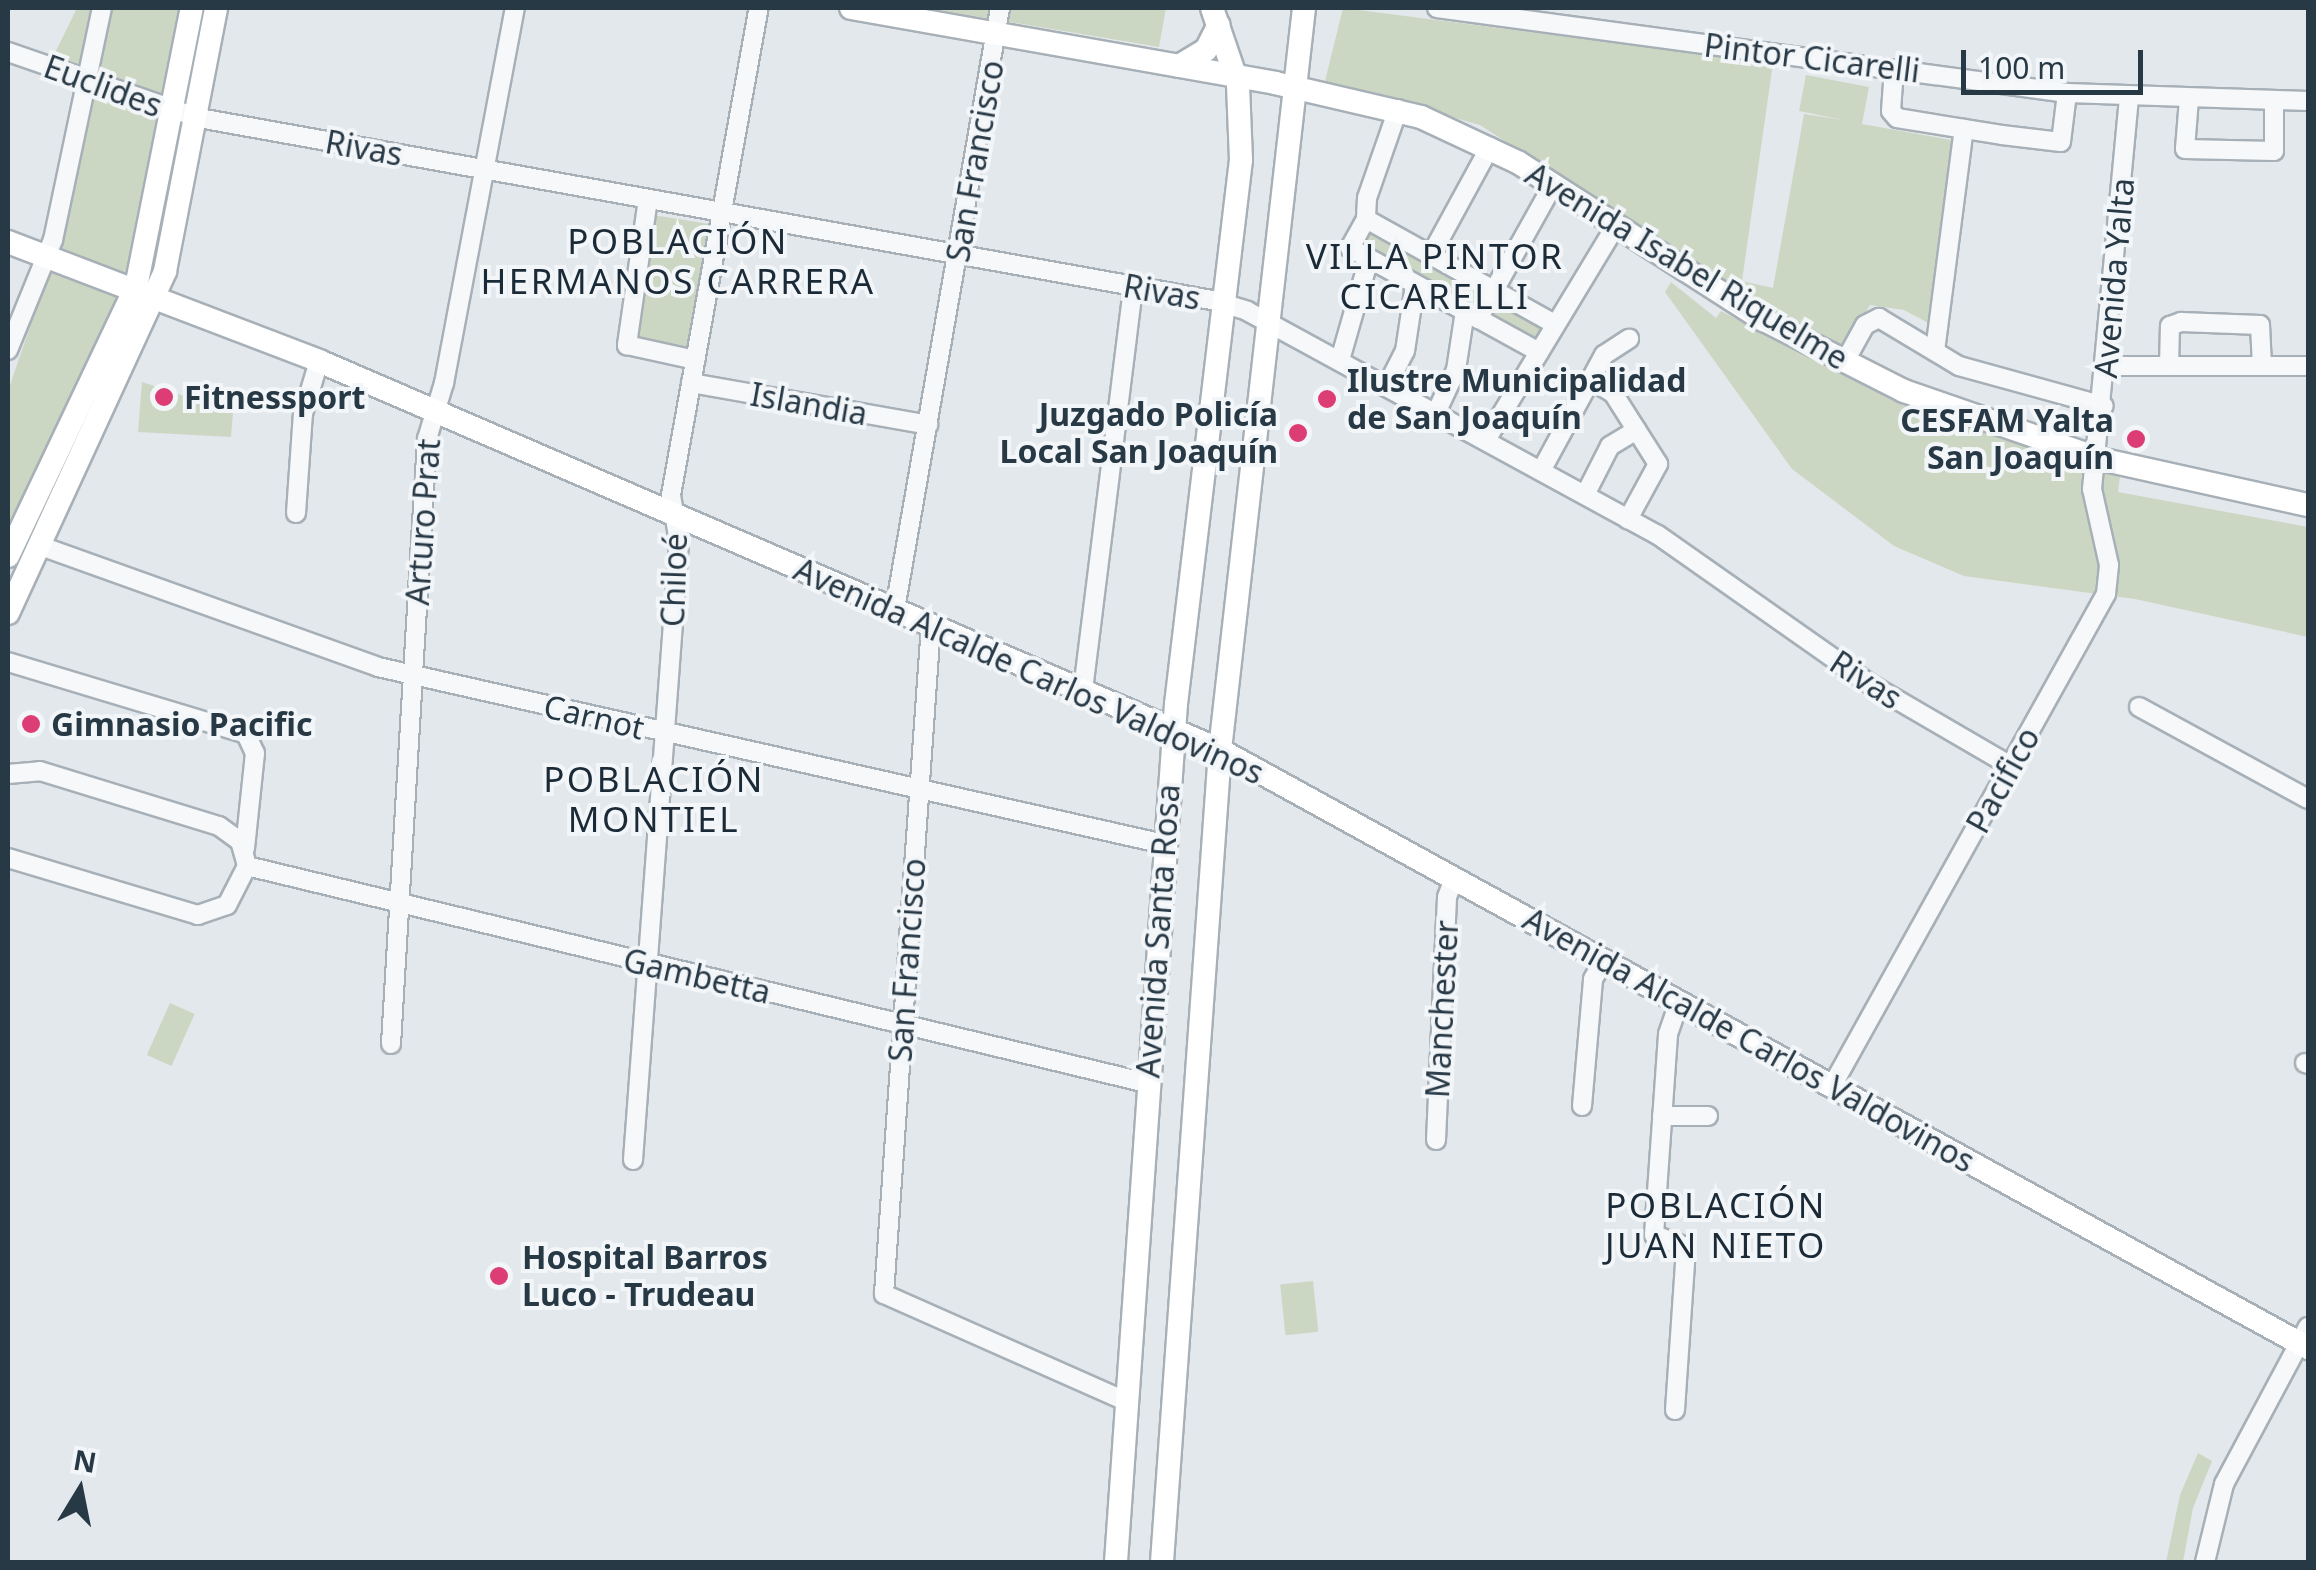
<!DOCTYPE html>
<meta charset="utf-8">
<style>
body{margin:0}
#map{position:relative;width:2316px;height:1570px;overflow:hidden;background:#e3e8ec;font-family:"Noto Sans",sans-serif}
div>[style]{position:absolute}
.green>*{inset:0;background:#ccd7c3;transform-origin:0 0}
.roads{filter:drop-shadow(2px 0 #a7b0b7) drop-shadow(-2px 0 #a7b0b7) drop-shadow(0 2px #a7b0b7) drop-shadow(0 -2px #a7b0b7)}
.minor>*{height:18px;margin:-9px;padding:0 9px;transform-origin:9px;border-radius:9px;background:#f6f8fa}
.major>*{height:22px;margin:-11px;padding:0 11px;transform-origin:11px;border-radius:11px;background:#fff}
.dots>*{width:28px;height:28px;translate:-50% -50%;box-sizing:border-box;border:5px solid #f3f6f9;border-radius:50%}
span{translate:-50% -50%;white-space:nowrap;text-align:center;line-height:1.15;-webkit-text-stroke:8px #f3f6f9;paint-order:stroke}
.street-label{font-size:32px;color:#283946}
.poi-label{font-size:32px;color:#283946;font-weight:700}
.left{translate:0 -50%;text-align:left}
.right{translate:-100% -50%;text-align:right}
.neighbourhood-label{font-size:35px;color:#1b2a37;letter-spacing:2.5px}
.frame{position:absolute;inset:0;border:10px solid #283946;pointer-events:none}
.north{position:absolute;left:30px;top:1440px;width:100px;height:100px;-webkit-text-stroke:8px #f3f6f9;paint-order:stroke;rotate:10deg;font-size:28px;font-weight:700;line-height:40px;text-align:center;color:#283946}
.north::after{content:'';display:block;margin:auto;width:35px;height:45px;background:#283946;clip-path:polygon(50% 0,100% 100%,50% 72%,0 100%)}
.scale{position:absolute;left:1961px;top:50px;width:182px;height:45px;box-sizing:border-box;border:5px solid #283946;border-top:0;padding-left:12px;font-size:30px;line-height:35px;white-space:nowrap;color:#283946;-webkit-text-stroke:8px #f3f6f9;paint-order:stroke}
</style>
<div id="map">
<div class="green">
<div style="clip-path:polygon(77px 8px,92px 8px,81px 74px,50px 63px)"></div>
<div style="clip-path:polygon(106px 8px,180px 8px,123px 295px,8px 536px,8px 391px,48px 274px)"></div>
<div style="clip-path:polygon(926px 8px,1166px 8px,1159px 47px)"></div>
<div style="clip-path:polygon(1343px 8px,1773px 63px,1742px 281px,1773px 288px,1804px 114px,1843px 120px,1799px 111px,1806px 75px,1869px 87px,1862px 124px,1957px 141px,1932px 325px,1904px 310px,1870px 305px,1843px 349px,1784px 321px,1480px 125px,1325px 81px)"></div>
<div style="left:653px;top:215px;width:62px;height:129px;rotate:9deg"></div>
<div style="left:1367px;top:223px;width:205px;height:29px;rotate:29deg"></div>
<div style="clip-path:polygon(1671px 282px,1716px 318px,1721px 311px,1891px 399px,2120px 477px,2118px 492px,2308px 527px,2308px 637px,2135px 599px,1964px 576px,1894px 546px,1792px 469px,1665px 292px)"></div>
<div style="clip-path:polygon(142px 382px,233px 412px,231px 437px,138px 432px)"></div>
<div style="left:170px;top:1003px;width:27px;height:57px;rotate:24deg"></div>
<div style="left:1313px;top:1281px;width:51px;height:33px;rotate:84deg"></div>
<div style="clip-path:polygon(2198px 1453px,2212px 1461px,2193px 1508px,2183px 1562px,2166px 1562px,2180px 1495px)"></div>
</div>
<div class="roads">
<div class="minor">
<div style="left:1437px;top:8px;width:636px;rotate:7.68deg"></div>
<div style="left:2067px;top:93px;width:241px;rotate:1.9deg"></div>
<div style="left:8px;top:52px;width:202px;rotate:19.1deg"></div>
<div style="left:199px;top:118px;width:1029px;rotate:10.19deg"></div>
<div style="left:1212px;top:300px;width:37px;rotate:17deg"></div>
<div style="left:1247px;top:311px;width:468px;rotate:28.6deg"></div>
<div style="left:1658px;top:535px;width:259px;rotate:35.1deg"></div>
<div style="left:1870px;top:684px;width:163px;rotate:30.2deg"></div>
<div style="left:1894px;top:69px;width:42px;rotate:94.1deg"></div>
<div style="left:1891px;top:111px;width:9px;rotate:49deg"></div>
<div style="left:1897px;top:118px;width:106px;rotate:9.2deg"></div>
<div style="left:2002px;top:135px;width:59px;rotate:6.8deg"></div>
<div style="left:2061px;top:142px;width:49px;rotate:-83deg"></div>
<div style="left:2189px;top:99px;width:50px;rotate:94.6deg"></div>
<div style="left:2185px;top:149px;width:89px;rotate:1.3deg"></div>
<div style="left:2274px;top:151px;width:50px;rotate:-90deg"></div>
<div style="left:1398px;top:109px;width:94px;rotate:109.2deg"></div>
<div style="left:1367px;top:198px;width:21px;rotate:93deg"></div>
<div style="left:1366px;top:219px;width:33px;rotate:119deg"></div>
<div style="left:1350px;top:248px;width:216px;rotate:28.8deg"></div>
<div style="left:648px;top:199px;width:148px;rotate:98.2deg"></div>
<div style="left:627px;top:345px;width:70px;rotate:12.4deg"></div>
<div style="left:1366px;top:219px;width:216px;rotate:29.1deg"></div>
<div style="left:1431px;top:255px;width:123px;rotate:-61.4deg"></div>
<div style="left:1478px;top:319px;width:154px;rotate:-60.8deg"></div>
<div style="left:8px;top:350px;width:119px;rotate:-67.8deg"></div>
<div style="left:53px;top:240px;width:237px;rotate:-78.1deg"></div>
<div style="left:1935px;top:351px;width:224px;rotate:-82.6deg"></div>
<div style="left:1340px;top:360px;width:105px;rotate:-74deg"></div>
<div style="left:1844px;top:363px;width:43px;rotate:-61.1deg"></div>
<div style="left:1865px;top:325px;width:16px;rotate:-27deg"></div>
<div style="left:1879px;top:318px;width:93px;rotate:31deg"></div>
<div style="left:1959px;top:366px;width:150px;rotate:15.4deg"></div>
<div style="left:2106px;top:366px;width:202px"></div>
<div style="left:2169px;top:366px;width:40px;rotate:-88.6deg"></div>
<div style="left:2170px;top:326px;width:12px;rotate:-20deg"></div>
<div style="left:2181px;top:322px;width:79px;rotate:2.2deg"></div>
<div style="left:2260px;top:325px;width:41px;rotate:87.2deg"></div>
<div style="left:1591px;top:380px;width:26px;rotate:31deg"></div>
<div style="left:1613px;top:393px;width:84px;rotate:57.6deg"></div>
<div style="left:1658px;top:464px;width:63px;rotate:118.6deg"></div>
<div style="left:691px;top:383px;width:241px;rotate:10deg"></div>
<div style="left:1387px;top:386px;width:39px;rotate:-63deg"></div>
<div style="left:1405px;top:351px;width:67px;rotate:-81.4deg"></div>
<div style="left:1436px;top:413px;width:47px;rotate:-65.1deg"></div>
<div style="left:1456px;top:370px;width:60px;rotate:-81.3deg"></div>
<div style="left:1486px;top:440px;width:251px;rotate:-58.8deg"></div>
<div style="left:1541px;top:471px;width:132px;rotate:-61.5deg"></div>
<div style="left:1604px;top:355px;width:30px;rotate:-33deg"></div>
<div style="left:1585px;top:495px;width:55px;rotate:-63deg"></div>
<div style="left:1610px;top:446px;width:31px;rotate:-31deg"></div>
<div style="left:296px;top:513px;width:99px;rotate:-86deg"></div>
<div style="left:303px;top:414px;width:55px;rotate:-73.2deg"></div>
<div style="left:38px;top:545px;width:361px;rotate:19.7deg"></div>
<div style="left:378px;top:667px;width:806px;rotate:12.69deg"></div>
<div style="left:895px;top:609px;width:610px;rotate:-80.09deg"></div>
<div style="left:931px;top:625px;width:671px;rotate:94.02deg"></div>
<div style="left:884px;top:1294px;width:264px;rotate:23.9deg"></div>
<div style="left:8px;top:662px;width:249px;rotate:16.8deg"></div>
<div style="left:246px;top:734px;width:21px;rotate:65deg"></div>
<div style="left:255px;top:753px;width:96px;rotate:96deg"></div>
<div style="left:1083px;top:690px;width:406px;rotate:-82.9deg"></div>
<div style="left:2139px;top:707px;width:192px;rotate:28.6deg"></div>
<div style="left:8px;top:774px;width:32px;rotate:-5deg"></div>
<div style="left:40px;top:771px;width:187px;rotate:17.1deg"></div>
<div style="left:219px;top:826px;width:26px;rotate:36deg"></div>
<div style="left:240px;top:841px;width:26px;rotate:74deg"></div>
<div style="left:247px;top:866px;width:44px;rotate:117.1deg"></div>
<div style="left:227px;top:905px;width:31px;rotate:161deg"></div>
<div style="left:198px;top:915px;width:198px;rotate:-163.3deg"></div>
<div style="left:247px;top:866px;width:926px;rotate:13.56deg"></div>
<div style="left:391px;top:1044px;width:606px;rotate:-86.59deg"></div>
<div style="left:427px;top:439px;width:59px;rotate:-73.1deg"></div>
<div style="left:444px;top:383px;width:382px;rotate:-79.3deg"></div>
<div style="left:2305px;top:1063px;width:3px;rotate:18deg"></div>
<div style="left:1832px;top:1086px;width:563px;rotate:-60.89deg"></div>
<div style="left:2106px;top:594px;width:29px;rotate:-84deg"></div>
<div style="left:2109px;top:565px;width:78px;rotate:-102.6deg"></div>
<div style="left:2092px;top:489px;width:394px;rotate:-84.6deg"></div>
<div style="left:1582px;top:1106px;width:127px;rotate:-85deg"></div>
<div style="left:1593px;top:979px;width:21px;rotate:-59deg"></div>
<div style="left:1662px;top:1116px;width:46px"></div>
<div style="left:1436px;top:1140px;width:243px;rotate:-87.4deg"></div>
<div style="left:1447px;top:897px;width:19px;rotate:-69deg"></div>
<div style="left:633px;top:1160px;width:620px;rotate:-85.74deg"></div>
<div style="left:679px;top:542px;width:48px;rotate:-99.7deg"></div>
<div style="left:671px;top:495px;width:495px;rotate:-79.8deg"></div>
<div style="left:1675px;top:1410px;width:163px;rotate:-86.1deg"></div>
<div style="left:1686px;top:1247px;width:34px;rotate:-159deg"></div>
<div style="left:1654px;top:1235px;width:201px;rotate:-86deg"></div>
<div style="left:1668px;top:1034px;width:34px;rotate:-71deg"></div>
<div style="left:2205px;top:1562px;width:80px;rotate:-76.3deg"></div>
<div style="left:2224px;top:1484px;width:178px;rotate:-61.9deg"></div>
</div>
<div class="major">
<div style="left:851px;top:8px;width:431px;rotate:10deg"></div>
<div style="left:1275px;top:83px;width:150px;rotate:13.1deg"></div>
<div style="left:1421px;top:117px;width:108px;rotate:25.1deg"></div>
<div style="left:1519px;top:163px;width:291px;rotate:32.7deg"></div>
<div style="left:1764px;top:320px;width:157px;rotate:26.9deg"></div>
<div style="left:1904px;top:391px;width:207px;rotate:19.1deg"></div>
<div style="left:2100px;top:459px;width:213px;rotate:12.5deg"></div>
<div style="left:1179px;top:66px;width:31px;rotate:-31deg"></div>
<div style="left:1206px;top:50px;width:28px;rotate:-63deg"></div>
<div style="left:8px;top:242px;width:333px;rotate:20.9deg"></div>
<div style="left:319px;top:361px;width:981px;rotate:23.35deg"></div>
<div style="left:1220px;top:750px;width:1242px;rotate:28.79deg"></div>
<div style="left:8px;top:556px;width:298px;rotate:-64.6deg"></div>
<div style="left:136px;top:287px;width:285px;rotate:-78.7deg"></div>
<div style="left:8px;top:613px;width:376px;rotate:-65.3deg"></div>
<div style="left:165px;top:271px;width:268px;rotate:-79deg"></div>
<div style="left:1116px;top:1562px;width:860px;rotate:-86deg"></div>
<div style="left:1176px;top:704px;width:548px;rotate:-83.19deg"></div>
<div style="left:1241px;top:160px;width:76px;rotate:-92.3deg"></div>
<div style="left:1238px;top:84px;width:80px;rotate:-108.9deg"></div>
<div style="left:1162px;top:1562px;width:814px;rotate:-85.91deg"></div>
<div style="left:1220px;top:750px;width:747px;rotate:-83.54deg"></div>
</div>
</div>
<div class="dots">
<div style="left:164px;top:397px;background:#db3d74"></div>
<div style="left:1327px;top:399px;background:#db3d74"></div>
<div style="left:1298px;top:433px;background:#db3d74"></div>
<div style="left:2136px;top:439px;background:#db3d74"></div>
<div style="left:31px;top:724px;background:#db3d74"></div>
<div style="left:499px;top:1276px;background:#db3d74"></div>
</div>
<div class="street-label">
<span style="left:1812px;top:58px;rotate:7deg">Pintor Cicarelli</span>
<span style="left:103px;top:86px;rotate:20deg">Euclides</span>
<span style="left:364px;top:148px;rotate:10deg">Rivas</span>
<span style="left:975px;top:161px;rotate:-80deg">San Francisco</span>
<span style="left:1687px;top:266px;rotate:31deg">Avenida Isabel Riquelme</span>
<span style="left:2114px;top:278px;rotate:-85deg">Avenida Yalta</span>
<span style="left:1162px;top:292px;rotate:10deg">Rivas</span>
<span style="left:809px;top:404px;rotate:10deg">Islandia</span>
<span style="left:423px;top:522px;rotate:-86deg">Arturo Prat</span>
<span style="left:674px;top:580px;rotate:-88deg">Chiloé</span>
<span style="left:1029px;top:671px;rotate:24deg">Avenida Alcalde Carlos Valdovinos</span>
<span style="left:1866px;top:680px;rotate:33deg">Rivas</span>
<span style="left:594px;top:717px;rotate:13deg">Carnot</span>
<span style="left:2003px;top:780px;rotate:-61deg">Pacifico</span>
<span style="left:1158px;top:931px;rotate:-86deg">Avenida Santa Rosa</span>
<span style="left:907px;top:960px;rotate:-86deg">San Francisco</span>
<span style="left:697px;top:976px;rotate:13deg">Gambetta</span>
<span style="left:1442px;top:1009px;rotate:-87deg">Manchester</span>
<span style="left:1749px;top:1040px;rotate:29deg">Avenida Alcalde Carlos Valdovinos</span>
</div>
<div class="poi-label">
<span class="left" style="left:1347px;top:399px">Ilustre Municipalidad<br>de San Joaquín</span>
<span class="left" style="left:184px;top:397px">Fitnessport</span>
<span class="right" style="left:1278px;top:433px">Juzgado Policía<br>Local San Joaquín</span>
<span class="right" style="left:2114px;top:439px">CESFAM Yalta<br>San Joaquín</span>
<span class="left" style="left:51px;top:724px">Gimnasio Pacific</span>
<span class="left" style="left:522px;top:1276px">Hospital Barros<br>Luco - Trudeau</span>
</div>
<div class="neighbourhood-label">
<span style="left:678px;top:261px">POBLACIÓN<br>HERMANOS CARRERA</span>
<span style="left:1435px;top:276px">VILLA PINTOR<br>CICARELLI</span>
<span style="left:654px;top:799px">POBLACIÓN<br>MONTIEL</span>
<span style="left:1716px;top:1225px">POBLACIÓN<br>JUAN NIETO</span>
</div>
<div class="frame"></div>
<div class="north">N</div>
<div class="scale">100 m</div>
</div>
